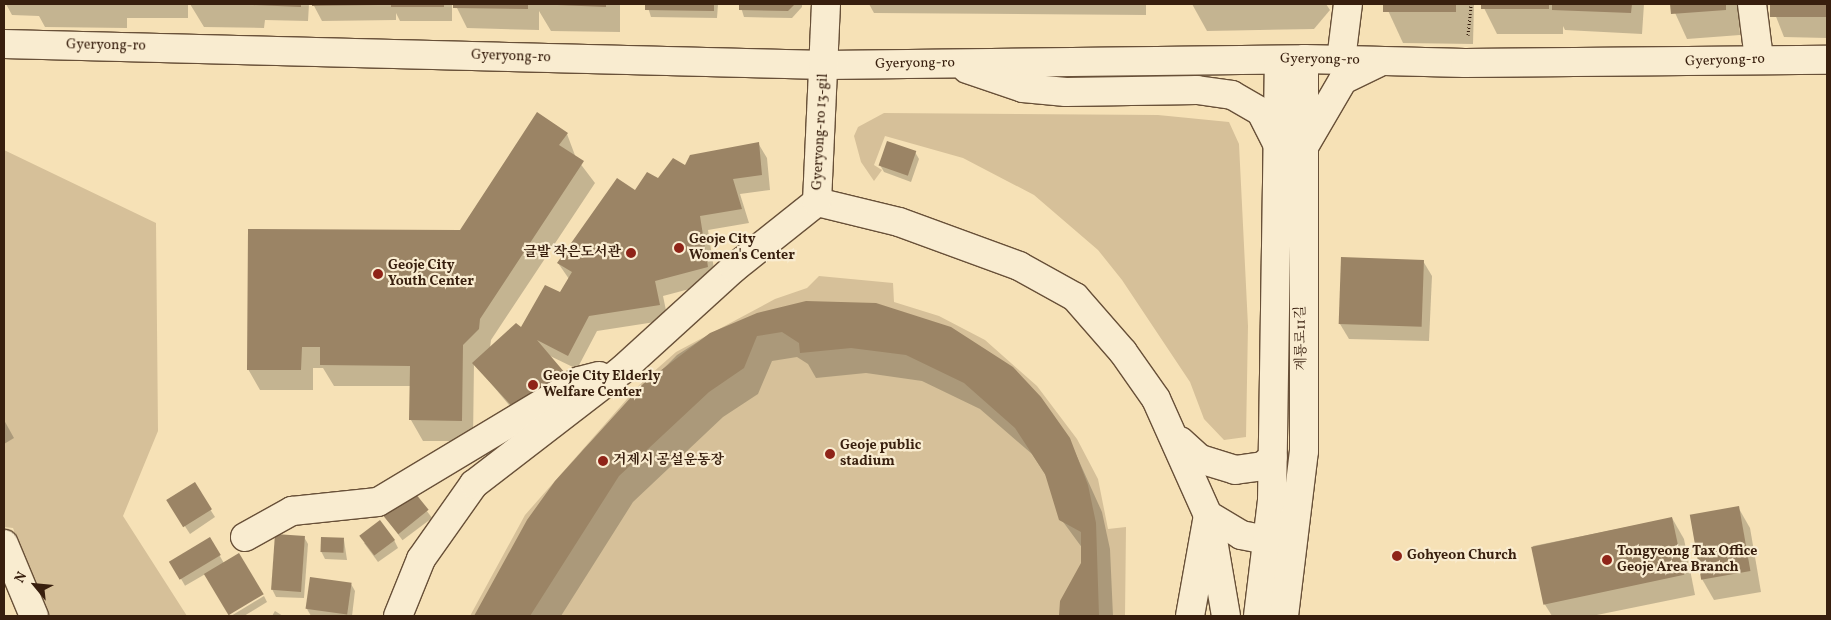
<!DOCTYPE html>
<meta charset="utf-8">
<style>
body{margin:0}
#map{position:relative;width:1831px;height:620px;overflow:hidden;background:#f6e1b6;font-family:Vollkorn,"Noto Serif KR",serif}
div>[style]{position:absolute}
.green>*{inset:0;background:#d6c099}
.shadow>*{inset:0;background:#0003;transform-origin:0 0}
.building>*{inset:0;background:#9b8465;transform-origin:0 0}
.path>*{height:3px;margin-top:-1.5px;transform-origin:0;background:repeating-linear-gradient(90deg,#381f0e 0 1px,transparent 0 3.5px)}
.roads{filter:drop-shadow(1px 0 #685038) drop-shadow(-1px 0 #685038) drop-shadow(0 1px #685038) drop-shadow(0 -1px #685038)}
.minor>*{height:28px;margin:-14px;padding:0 14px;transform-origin:14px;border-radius:14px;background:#f9ecd0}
.dots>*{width:14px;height:14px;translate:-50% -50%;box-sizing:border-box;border:2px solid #f9ecd0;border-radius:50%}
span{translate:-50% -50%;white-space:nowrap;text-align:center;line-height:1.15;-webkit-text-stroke:4.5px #f9ecd0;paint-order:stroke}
.street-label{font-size:14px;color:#381f0e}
.poi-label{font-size:14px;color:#381f0e;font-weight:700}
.left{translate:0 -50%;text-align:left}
.right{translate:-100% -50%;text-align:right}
.frame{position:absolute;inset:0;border:5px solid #381f0e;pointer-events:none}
.north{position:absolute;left:10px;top:560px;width:50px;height:50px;-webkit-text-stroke:4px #f9ecd0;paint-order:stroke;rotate:298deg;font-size:14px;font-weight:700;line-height:20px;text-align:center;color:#381f0e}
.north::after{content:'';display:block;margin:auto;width:18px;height:22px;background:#381f0e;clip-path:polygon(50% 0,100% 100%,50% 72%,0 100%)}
</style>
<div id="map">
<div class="green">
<div style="clip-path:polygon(884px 113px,1158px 115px,1229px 122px,1239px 144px,1248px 326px,1246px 437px,1224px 440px,1204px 419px,1190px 382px,1122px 280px,1098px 250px,1034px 195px,963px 158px,885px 136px,874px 165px,882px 170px,874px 181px,861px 162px,854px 136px,858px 127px)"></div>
<div style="clip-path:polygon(4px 150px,156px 223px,158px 431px,123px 516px,187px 616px,46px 616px,13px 528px,4px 527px)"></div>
<div style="clip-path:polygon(819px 276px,893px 283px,894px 302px,939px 316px,985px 340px,1037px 386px,1077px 439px,1098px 479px,1108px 529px,1126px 527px,1125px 616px,470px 616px,525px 515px,642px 382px,676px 352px,775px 299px,807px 288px)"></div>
</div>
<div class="shadow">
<div style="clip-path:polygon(6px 4px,127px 4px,127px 28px,45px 27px,39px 16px,12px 15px)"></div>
<div style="left:127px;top:4px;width:61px;height:14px"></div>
<div style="clip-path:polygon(190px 4px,309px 4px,308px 21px,265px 20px,264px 28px,204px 27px)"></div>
<div style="clip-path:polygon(313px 4px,452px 4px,452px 21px,400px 21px,396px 13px,396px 20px,322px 21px)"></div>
<div style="clip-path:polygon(455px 4px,620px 4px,620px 32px,551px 31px,539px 11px,539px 30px,467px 28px)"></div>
<div style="clip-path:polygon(647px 4px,718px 4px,717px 18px,651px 17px)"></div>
<div style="clip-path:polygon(740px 4px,802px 4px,802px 7px,792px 18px,744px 17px)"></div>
<div style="clip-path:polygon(869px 4px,1146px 4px,1146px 15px,874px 13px)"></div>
<div style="clip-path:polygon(1192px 4px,1326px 4px,1330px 10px,1314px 29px,1207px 31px)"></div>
<div style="clip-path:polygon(1385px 4px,1474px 4px,1473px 44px,1403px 43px)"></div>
<div style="clip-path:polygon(1482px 4px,1644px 4px,1642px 34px,1565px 30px,1563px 26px,1563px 34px,1497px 34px)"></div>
<div style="clip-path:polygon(1671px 4px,1738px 4px,1740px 35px,1687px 39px)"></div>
<div style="clip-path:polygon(1771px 4px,1827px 4px,1827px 38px,1784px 37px)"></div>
<div style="clip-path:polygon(567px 134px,576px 158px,595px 183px,491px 340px,490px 348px,522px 329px,561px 294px,569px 279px,558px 263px,636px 191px,685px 166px,758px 143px,767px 158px,770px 190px,740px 194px,749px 223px,708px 230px,716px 282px,663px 296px,668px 320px,597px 331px,577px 369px,548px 355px,564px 374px,528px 428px,474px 363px,473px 441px,423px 441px,411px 420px,411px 386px,334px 386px,323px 368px,313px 368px,313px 390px,260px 390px,248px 369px,461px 231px)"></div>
<div style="clip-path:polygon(915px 152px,919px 159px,911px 182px,884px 172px,880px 165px)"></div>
<div style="clip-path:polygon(1423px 261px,1432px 276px,1429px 341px,1349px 339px,1340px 324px)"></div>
<div style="clip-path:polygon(876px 304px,1069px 439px,1102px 512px,1110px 549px,1113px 616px,1060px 616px,1062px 601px,1083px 564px,1083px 549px,1061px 519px,1048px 479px,1032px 454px,980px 409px,922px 381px,866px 373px,816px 378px,808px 364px,797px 357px,772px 361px,758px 394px,723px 417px,633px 502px,561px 616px,475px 616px,528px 521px,583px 450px,677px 355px,710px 334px)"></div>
<div style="clip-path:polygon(4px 420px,14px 438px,4px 444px)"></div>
<div style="clip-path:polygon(194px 484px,215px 517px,190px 534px,173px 508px)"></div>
<div style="left:411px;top:490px;width:35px;height:37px;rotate:53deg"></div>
<div style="clip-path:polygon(1738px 507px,1750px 528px,1761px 592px,1714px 600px,1702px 579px)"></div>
<div style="clip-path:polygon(1672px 518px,1684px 539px,1695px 595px,1592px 616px,1552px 616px,1544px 603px,1533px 546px)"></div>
<div style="clip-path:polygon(304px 537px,308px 544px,304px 598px,276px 597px,272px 589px)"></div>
<div style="left:210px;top:539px;width:28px;height:45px;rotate:60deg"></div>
<div style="clip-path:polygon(344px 540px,347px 560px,325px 559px,321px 551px)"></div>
<div style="clip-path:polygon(394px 540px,398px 548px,378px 562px,364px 543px)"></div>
<div style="clip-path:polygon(351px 584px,355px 591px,352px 616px,311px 616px,307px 609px)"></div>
<div style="clip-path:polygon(264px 596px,267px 602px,244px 616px,231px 616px)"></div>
<div style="clip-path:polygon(275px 611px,283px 616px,272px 616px)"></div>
</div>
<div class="building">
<div style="clip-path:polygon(253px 4px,301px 4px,301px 7px,253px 5px)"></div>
<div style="clip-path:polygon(312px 4px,378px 4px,378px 5px,312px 6px)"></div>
<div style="left:391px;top:4px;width:53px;height:3px"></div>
<div style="clip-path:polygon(453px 4px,528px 4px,528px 9px,453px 8px)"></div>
<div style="clip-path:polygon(533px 4px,606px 4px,606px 7px)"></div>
<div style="clip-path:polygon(645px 4px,714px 4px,714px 11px,645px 10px)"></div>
<div style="clip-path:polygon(739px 4px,795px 4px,788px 11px,739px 10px)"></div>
<div style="left:1383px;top:4px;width:73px;height:8px"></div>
<div style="left:1481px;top:4px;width:68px;height:5px"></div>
<div style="clip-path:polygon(1552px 4px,1632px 4px,1631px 13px,1552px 10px)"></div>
<div style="clip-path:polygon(1670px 4px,1726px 4px,1726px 10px,1671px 14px)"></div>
<div style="left:1770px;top:4px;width:57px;height:13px"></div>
<div style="clip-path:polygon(537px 112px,568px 133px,559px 145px,584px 161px,480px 319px,479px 329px,463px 345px,462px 421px,409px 420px,410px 366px,320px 365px,320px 347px,302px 347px,301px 370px,247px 370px,248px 229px,460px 230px)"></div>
<div style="left:887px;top:141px;width:31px;height:26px;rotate:19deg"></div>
<div style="clip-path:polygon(759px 142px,762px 175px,733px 179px,742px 209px,700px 216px,708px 267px,655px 281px,660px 305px,589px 316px,568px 356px,537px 340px,565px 373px,519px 414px,472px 363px,516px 323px,521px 327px,545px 285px,560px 292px,572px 272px,557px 263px,617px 178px,635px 190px,647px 172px,658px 178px,673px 158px,685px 165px,690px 155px)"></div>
<div style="left:1341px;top:257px;width:83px;height:67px;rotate:2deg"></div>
<div style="clip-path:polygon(806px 301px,876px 303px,951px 327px,1013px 367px,1041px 397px,1070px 438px,1088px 485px,1096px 523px,1099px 616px,1059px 616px,1060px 601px,1081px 563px,1081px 532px,1059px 520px,1045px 474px,1015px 428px,964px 383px,906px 355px,851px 348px,800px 353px,799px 343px,782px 332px,757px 336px,744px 368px,709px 392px,619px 476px,530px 616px,474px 616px,527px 520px,555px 481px,643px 384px,710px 333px,757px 313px)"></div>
<div style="left:195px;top:482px;width:32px;height:34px;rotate:58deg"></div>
<div style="left:411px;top:488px;width:28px;height:39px;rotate:51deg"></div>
<div style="left:1739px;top:506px;width:66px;height:50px;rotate:80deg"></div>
<div style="left:1672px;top:517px;width:59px;height:144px;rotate:78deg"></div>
<div style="left:380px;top:520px;width:25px;height:26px;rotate:53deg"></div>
<div style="left:275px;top:534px;width:30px;height:56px;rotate:4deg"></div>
<div style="left:210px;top:537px;width:21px;height:48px;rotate:59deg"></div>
<div style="left:321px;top:537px;width:23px;height:15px;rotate:2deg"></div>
<div style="left:239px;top:553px;width:48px;height:41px;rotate:59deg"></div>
<div style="left:310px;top:577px;width:42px;height:32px;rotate:8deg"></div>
</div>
<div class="path">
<div style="left:1468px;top:35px;width:31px;rotate:-84deg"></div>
</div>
<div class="roads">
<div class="minor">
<div style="left:1752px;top:4px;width:55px;rotate:82.7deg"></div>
<div style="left:4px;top:44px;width:821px;rotate:1.47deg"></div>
<div style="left:825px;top:65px;width:479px;rotate:-0.7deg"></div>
<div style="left:1304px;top:59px;width:161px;rotate:1.4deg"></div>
<div style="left:1465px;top:63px;width:362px;rotate:-0.5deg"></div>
<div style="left:1341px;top:60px;width:56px;rotate:-82.9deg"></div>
<div style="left:967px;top:69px;width:59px;rotate:18.7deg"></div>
<div style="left:1023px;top:88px;width:43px;rotate:5.3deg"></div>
<div style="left:1066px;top:92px;width:131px;rotate:-0.9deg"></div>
<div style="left:1197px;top:90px;width:35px;rotate:8deg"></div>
<div style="left:1232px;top:95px;width:34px;rotate:30deg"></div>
<div style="left:1261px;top:112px;width:34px;rotate:63deg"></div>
<div style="left:1305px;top:145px;width:75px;rotate:-59.7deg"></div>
<div style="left:1343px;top:80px;width:39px;rotate:-26deg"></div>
<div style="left:817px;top:202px;width:84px;rotate:13.7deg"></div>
<div style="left:899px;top:222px;width:128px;rotate:20.1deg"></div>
<div style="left:1019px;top:266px;width:64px;rotate:29deg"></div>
<div style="left:1075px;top:297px;width:73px;rotate:48.9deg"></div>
<div style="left:1123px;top:352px;width:57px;rotate:54.9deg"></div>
<div style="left:1156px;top:399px;width:127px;rotate:65.9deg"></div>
<div style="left:1208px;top:515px;width:39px;rotate:31deg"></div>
<div style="left:1241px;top:535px;width:26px;rotate:11deg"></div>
<div style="left:1180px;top:441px;width:27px;rotate:42deg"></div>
<div style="left:1200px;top:459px;width:37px;rotate:17deg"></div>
<div style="left:1235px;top:470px;width:28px;rotate:-8deg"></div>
<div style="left:1263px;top:466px;width:13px;rotate:-42deg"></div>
<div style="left:1212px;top:534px;width:83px;rotate:80.3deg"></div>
<div style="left:245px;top:537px;width:54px;rotate:-29deg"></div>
<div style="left:292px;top:511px;width:86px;rotate:-6deg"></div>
<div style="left:378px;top:502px;width:235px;rotate:-31deg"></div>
<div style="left:579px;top:381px;width:21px;rotate:-14deg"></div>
<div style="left:4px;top:544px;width:78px;rotate:67.4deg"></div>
<div style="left:398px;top:616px;width:61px;rotate:-68deg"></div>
<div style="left:421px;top:559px;width:92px;rotate:-54.8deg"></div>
<div style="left:474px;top:484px;width:187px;rotate:-37.6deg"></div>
<div style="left:622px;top:370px;width:151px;rotate:-42.3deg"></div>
<div style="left:734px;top:268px;width:106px;rotate:-38.5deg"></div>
<div style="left:817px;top:202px;width:198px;rotate:-87.4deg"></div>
<div style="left:1190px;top:616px;width:103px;rotate:-79.9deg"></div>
<div style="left:1258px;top:616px;width:116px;rotate:-83.1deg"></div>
<div style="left:1272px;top:501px;width:441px;rotate:-89.1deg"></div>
<div style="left:1284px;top:616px;width:166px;rotate:-83.1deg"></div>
<div style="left:1304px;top:451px;width:392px;rotate:-90deg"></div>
</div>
</div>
<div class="dots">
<div style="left:679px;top:248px;background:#8f2418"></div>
<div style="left:631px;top:253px;background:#8f2418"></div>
<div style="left:378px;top:274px;background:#8f2418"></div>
<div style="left:533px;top:385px;background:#8f2418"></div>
<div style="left:830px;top:454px;background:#8f2418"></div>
<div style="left:603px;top:461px;background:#8f2418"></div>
<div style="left:1397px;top:556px;background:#8f2418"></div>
<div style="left:1607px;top:560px;background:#8f2418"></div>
</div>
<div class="street-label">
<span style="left:106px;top:46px;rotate:1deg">Gyeryong-ro</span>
<span style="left:511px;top:57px;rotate:2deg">Gyeryong-ro</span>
<span style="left:1320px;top:60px;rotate:1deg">Gyeryong-ro</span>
<span style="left:1725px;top:61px;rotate:-2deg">Gyeryong-ro</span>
<span style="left:915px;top:64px;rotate:-1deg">Gyeryong-ro</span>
<span style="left:821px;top:132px;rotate:-87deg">Gyeryong-ro 13-gil</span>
<span style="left:1302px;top:338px;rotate:-91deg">계룡로11길</span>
</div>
<div class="poi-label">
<span class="left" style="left:689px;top:248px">Geoje City<br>Women's Center</span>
<span class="right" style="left:621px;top:253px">글발 작은도서관</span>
<span class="left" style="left:388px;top:274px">Geoje City<br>Youth Center</span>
<span class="left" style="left:543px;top:385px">Geoje City Elderly<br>Welfare Center</span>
<span class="left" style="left:840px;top:454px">Geoje public<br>stadium</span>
<span class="left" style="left:613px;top:461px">거제시 공설운동장</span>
<span class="left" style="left:1617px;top:560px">Tongyeong Tax Office<br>Geoje Area Branch</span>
<span class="left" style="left:1407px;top:556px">Gohyeon Church</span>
</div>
<div class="frame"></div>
<div class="north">N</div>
</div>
